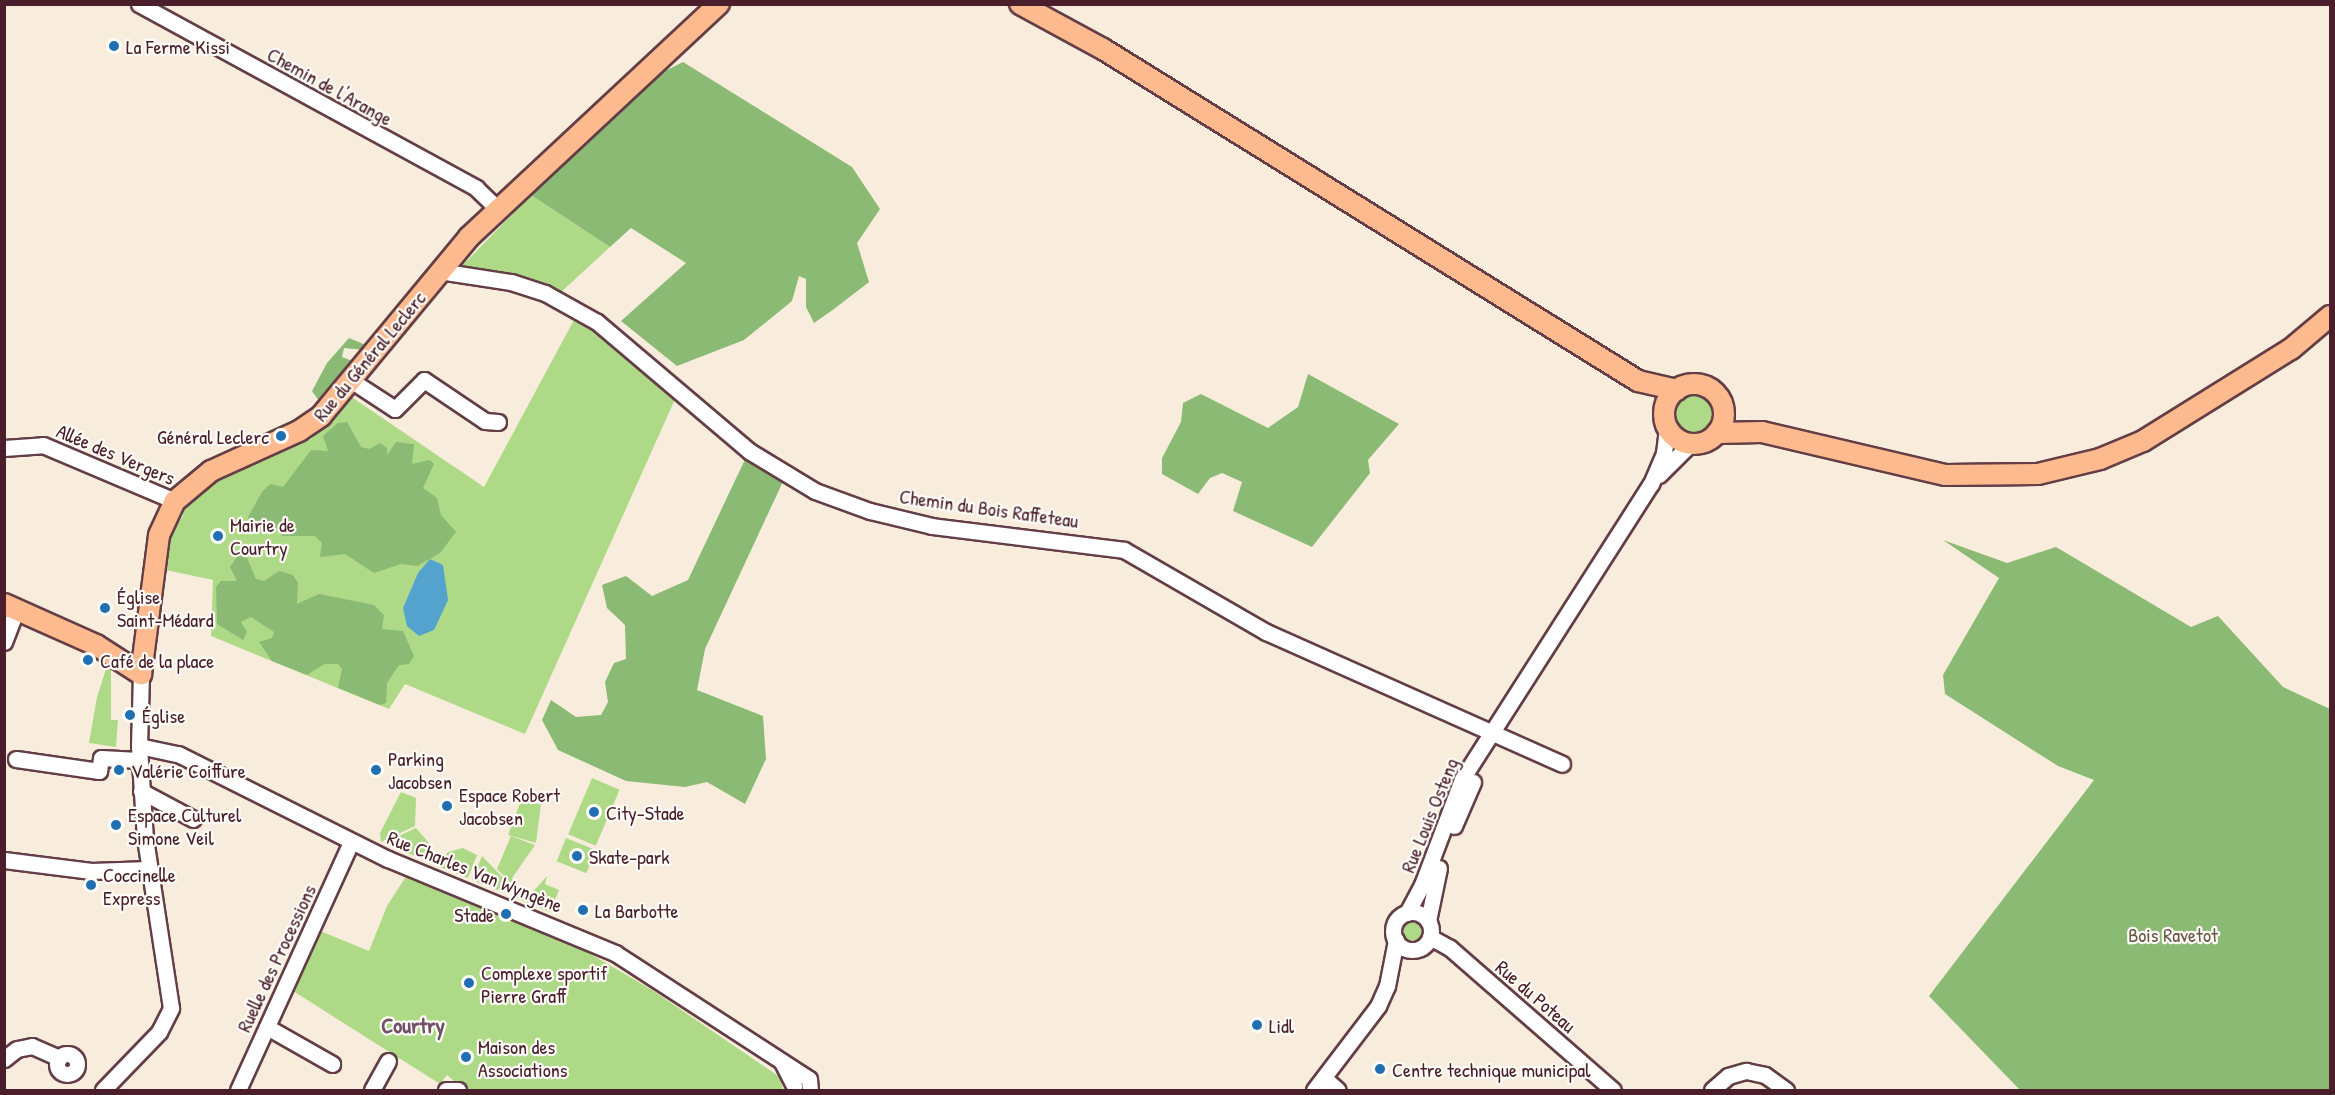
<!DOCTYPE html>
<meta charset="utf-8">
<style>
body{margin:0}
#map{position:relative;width:2335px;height:1095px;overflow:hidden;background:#f8eddc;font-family:"Patrick Hand",sans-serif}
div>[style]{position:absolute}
.green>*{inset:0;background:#aeda87;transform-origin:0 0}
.round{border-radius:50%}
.forest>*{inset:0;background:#8aba74}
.water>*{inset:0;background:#54a3ce}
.roads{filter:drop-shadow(2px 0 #643e46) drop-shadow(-2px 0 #643e46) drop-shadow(0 2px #643e46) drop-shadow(0 -2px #643e46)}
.minor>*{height:15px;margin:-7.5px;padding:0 7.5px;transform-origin:7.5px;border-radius:7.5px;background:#fff}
.minor>.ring{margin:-7.5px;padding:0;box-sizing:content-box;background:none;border:15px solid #fff;border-radius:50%}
.major>*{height:20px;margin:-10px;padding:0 10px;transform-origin:10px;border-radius:10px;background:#fcba8e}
.major>.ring{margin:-10px;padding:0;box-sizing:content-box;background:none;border:20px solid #fcba8e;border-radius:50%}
.dots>*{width:16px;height:16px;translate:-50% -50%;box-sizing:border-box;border:3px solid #fdfcf7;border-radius:50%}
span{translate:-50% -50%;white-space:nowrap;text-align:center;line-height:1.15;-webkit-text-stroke:4.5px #fdfcf7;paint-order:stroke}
.poi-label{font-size:20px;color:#4a1f2b}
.left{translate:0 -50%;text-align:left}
.right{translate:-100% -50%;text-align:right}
.street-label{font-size:20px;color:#4a1f2b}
.park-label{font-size:20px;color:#685747}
.quarter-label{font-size:22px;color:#725067;font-weight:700}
.frame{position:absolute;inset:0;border:6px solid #4a1f2b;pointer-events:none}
</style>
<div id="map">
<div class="green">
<div style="clip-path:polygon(531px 195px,610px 247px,560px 293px,461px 267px)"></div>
<div style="clip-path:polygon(575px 318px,616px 343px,676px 397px,525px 734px,405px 684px,389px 709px,211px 636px,213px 580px,161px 569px,166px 539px,183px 516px,181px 510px,185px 501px,232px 472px,311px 439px,350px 396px,484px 487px)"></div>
<div class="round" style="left:1672px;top:393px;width:44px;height:44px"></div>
<div style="clip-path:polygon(108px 663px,119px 671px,111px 671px,111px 720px,118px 720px,116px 747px,89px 743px,97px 697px)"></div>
<div style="left:592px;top:778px;width:30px;height:61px;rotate:23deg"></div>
<div style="clip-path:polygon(401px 792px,416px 798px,415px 826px,381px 842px,380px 833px)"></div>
<div style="clip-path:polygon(524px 802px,541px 804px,536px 843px,508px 835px,520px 803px)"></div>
<div style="clip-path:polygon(416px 828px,429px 843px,427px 861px,384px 843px)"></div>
<div style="clip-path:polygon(511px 836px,535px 845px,512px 878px,517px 883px,515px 887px,497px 869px)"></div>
<div style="left:566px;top:838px;width:32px;height:25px;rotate:22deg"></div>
<div style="clip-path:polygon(463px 848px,477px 855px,468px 878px,437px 866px,448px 852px)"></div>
<div style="clip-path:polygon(482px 856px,513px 888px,507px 894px,500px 888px,498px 890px,472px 880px)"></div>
<div style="clip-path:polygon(407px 875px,577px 946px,652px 990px,780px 1077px,783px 1090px,465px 1090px,447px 1075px,440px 1084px,293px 991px,320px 931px,369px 951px,387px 906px)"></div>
<div style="clip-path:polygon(547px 876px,545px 884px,559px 890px,550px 912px,516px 898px,524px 890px,530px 895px)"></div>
<div class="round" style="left:1402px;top:919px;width:22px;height:22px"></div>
</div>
<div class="forest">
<div style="clip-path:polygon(683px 62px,852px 167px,880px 209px,857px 243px,869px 282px,834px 309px,814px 323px,806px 307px,806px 279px,799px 276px,792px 301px,744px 340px,677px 366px,621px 321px,686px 263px,631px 228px,610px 247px,531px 195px,663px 72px)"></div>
<div style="clip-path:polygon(349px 338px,366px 345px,365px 350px,344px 348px,342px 357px,355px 362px,325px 401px,319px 401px,312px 391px,327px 363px)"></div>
<div style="clip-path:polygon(1308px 374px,1399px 424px,1368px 460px,1370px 473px,1312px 547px,1233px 511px,1242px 482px,1222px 473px,1210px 478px,1198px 494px,1162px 474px,1162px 458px,1181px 422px,1183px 403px,1201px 394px,1268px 428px,1298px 407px)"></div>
<div style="clip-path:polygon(347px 422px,361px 447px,369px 449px,380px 443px,387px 448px,387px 455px,396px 442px,414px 444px,412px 464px,430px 460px,434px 464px,423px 488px,437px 498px,441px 515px,456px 532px,440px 553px,417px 566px,401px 564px,374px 573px,345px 554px,320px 557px,322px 543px,315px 536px,282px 536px,273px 524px,260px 527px,250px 522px,248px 517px,262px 492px,270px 484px,283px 487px,311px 450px,328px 451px,323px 436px,338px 423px)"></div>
<div style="clip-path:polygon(749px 451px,786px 475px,705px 649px,697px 690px,763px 716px,766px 759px,745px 804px,707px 782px,685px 787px,626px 781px,558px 750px,542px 720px,551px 700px,576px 717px,601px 715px,608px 702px,605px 682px,614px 663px,626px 659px,625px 625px,607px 608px,602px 585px,626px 576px,652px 596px,688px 580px)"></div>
<div style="clip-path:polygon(1943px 540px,2007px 563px,2056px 547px,2191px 627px,2218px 616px,2283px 687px,2330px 709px,2330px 1090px,2020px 1090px,1929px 996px,2094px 780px,2058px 766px,1945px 694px,1943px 675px,1999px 578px)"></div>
<div style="clip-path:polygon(240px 552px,245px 553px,256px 579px,264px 581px,279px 571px,293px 575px,298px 583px,297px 604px,319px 594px,374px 605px,384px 615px,382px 629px,403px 631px,414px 656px,409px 664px,399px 665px,387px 683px,386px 703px,380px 705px,338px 688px,342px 669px,338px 664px,324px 664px,307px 675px,272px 661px,259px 642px,272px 638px,274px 632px,251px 617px,241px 622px,247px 632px,243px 640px,217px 624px,216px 587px,221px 581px,237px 581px,230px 567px)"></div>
</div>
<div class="water">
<div style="clip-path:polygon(430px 559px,443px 565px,448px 600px,434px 630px,419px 636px,407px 626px,403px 608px,418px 573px)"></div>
</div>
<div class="roads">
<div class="minor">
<div style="left:139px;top:4px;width:384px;rotate:28.6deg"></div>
<div style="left:476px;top:188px;width:30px;rotate:44deg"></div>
<div style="left:439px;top:271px;width:73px;rotate:8.7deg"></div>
<div style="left:511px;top:282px;width:36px;rotate:18deg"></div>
<div style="left:545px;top:293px;width:60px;rotate:29.1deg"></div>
<div style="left:597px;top:322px;width:199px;rotate:40.3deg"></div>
<div style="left:749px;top:451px;width:77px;rotate:31.2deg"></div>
<div style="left:815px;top:491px;width:59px;rotate:20deg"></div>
<div style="left:870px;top:511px;width:64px;rotate:13.6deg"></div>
<div style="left:932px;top:526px;width:193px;rotate:7.1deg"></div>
<div style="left:1124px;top:550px;width:164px;rotate:30deg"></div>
<div style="left:1266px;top:632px;width:324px;rotate:24deg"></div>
<div style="left:352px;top:381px;width:51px;rotate:33.1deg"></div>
<div style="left:395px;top:409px;width:41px;rotate:-45deg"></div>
<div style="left:424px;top:380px;width:73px;rotate:33.9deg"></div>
<div style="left:485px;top:421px;width:13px;rotate:4deg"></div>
<div style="left:4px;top:448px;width:39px;rotate:-4deg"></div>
<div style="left:43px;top:445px;width:143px;rotate:23deg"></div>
<div style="left:1659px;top:475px;width:44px;rotate:-45deg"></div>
<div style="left:4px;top:642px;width:34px;rotate:-69deg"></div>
<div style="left:139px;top:746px;width:40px;rotate:12deg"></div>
<div style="left:178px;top:754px;width:235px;rotate:26.6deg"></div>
<div style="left:388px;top:859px;width:246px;rotate:22.5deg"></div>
<div style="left:615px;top:953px;width:231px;rotate:33deg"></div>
<div style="left:809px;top:1079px;width:11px;rotate:85deg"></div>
<div style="left:16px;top:759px;width:84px;rotate:8.2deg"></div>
<div style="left:99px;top:771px;width:13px;rotate:-81deg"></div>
<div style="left:101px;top:758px;width:38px;rotate:3deg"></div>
<div style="left:141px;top:791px;width:59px;rotate:28.3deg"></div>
<div style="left:1454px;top:826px;width:48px;rotate:-66.6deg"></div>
<div style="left:4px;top:860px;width:88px;rotate:7.2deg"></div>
<div style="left:91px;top:871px;width:58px;rotate:-2deg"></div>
<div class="ring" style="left:1393px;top:912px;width:23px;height:23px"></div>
<div style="left:1407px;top:913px;width:32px;rotate:-62deg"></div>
<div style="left:1422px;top:885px;width:113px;rotate:-69.3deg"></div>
<div style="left:1462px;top:779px;width:350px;rotate:-57.4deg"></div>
<div style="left:1651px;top:484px;width:34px;rotate:-67deg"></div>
<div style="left:1664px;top:453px;width:24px;rotate:-83deg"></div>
<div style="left:1428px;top:921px;width:54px;rotate:-78.3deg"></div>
<div style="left:1430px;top:937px;width:23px;rotate:29deg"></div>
<div style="left:1450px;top:948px;width:216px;rotate:41.1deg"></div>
<div style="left:267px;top:1027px;width:75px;rotate:29.6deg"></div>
<div class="ring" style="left:57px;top:1054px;width:5px;height:5px"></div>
<div style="left:4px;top:1059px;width:16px;rotate:-38deg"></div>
<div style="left:17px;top:1049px;width:15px;rotate:-11deg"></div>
<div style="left:32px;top:1046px;width:30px;rotate:24deg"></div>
<div style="left:782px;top:1062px;width:27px;rotate:63deg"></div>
<div style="left:1324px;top:1078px;width:18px;rotate:41deg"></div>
<div style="left:103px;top:1090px;width:81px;rotate:-46deg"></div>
<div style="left:159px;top:1032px;width:27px;rotate:-63deg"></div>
<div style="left:171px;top:1008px;width:171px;rotate:-98.7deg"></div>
<div style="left:145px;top:839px;width:93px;rotate:-93.7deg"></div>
<div style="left:139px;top:746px;width:72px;rotate:-88.4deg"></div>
<div style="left:238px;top:1090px;width:273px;rotate:-65.5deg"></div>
<div style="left:372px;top:1090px;width:33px;rotate:-61deg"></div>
<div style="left:446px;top:1090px;width:12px"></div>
<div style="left:1314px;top:1090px;width:106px;rotate:-52.7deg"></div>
<div style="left:1378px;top:1006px;width:22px;rotate:-66deg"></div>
<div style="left:1387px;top:986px;width:47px;rotate:-78.9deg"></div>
<div style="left:1712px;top:1090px;width:21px;rotate:-41deg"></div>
<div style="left:1728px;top:1076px;width:19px;rotate:-16deg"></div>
<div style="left:1746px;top:1071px;width:19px;rotate:12deg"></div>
<div style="left:1765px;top:1075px;width:26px;rotate:36deg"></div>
</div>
<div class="major">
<div style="left:1020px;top:4px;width:94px;rotate:28.5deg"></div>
<div style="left:1103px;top:49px;width:630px;rotate:31.82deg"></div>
<div style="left:1638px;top:381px;width:40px;rotate:13deg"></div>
<div class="ring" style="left:1664px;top:384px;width:40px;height:40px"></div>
<div style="left:1717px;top:433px;width:45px;rotate:-1.3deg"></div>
<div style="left:1762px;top:432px;width:188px;rotate:13.2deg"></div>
<div style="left:1945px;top:475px;width:93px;rotate:-0.6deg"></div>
<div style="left:2038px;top:474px;width:64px;rotate:-13.6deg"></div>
<div style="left:2100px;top:459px;width:47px;rotate:-22.7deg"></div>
<div style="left:2143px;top:441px;width:174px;rotate:-31.9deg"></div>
<div style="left:2291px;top:349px;width:51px;rotate:-40.2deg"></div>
<div style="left:4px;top:604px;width:101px;rotate:24deg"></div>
<div style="left:96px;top:645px;width:54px;rotate:32.8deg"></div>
<div style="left:141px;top:674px;width:140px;rotate:-82.6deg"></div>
<div style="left:159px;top:535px;width:38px;rotate:-65deg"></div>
<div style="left:175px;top:501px;width:47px;rotate:-39.8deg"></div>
<div style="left:211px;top:471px;width:97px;rotate:-24.4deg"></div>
<div style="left:299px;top:431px;width:27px;rotate:-34deg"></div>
<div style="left:321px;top:416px;width:232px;rotate:-50.4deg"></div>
<div style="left:469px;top:237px;width:342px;rotate:-43deg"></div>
</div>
</div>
<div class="dots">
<div style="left:114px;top:46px;background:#1f6fb2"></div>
<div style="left:281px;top:436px;background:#1f6fb2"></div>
<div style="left:218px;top:536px;background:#1f6fb2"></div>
<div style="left:105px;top:608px;background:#1f6fb2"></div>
<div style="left:88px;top:660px;background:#1f6fb2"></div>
<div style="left:130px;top:715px;background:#1f6fb2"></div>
<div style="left:119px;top:770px;background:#1f6fb2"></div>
<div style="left:376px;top:770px;background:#1f6fb2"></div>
<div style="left:447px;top:806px;background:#1f6fb2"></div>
<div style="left:594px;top:812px;background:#1f6fb2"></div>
<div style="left:116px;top:825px;background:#1f6fb2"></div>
<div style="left:577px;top:856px;background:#1f6fb2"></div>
<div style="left:91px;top:885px;background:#1f6fb2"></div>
<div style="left:583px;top:910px;background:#1f6fb2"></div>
<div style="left:506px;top:914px;background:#1f6fb2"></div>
<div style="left:469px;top:983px;background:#1f6fb2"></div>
<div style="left:1257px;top:1025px;background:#1f6fb2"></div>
<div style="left:466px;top:1057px;background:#1f6fb2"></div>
<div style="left:1380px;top:1069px;background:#1f6fb2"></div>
</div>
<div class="poi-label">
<span class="left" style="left:126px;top:46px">La Ferme Kissi</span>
<span class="right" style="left:269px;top:436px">Général Leclerc</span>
<span class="left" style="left:230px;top:536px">Mairie de<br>Courtry</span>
<span class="left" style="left:117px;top:608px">Église<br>Saint-Médard</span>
<span class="left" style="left:100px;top:660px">Café de la place</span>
<span class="left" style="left:142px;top:715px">Église</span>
<span class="left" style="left:388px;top:770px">Parking<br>Jacobsen</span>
<span class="left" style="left:131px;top:770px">Valérie Coiffure</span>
<span class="left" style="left:459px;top:806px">Espace Robert<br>Jacobsen</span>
<span class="left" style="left:606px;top:812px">City-Stade</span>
<span class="left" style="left:128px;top:826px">Espace Culturel<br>Simone Veil</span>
<span class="left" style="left:589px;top:856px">Skate-park</span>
<span class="left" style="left:103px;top:886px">Coccinelle<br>Express</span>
<span class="left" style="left:595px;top:910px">La Barbotte</span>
<span class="right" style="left:494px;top:914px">Stade</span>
<span class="left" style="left:481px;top:984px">Complexe sportif<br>Pierre Graff</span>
<span class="left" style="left:1269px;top:1025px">Lidl</span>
<span class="left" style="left:478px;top:1058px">Maison des<br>Associations</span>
<span class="left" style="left:1392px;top:1069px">Centre technique municipal</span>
</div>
<div class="street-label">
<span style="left:330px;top:86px;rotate:29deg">Chemin de l'Arange</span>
<span style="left:369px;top:356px;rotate:-50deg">Rue du Général Leclerc</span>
<span style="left:116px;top:454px;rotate:23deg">Allée des Vergers</span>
<span style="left:989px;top:508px;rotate:8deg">Chemin du Bois Raffeteau</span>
<span style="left:1429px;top:815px;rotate:-68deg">Rue Louis Osteng</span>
<span style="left:475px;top:871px;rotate:22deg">Rue Charles Van Wyngène</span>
<span style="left:276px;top:958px;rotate:-65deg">Ruelle des Processions</span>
<span style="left:1536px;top:996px;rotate:41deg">Rue du Poteau</span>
</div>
<div class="park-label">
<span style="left:2173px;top:934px">Bois Ravetot</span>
</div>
<div class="quarter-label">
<span style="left:413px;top:1026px">Courtry</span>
</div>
<div class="frame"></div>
</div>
